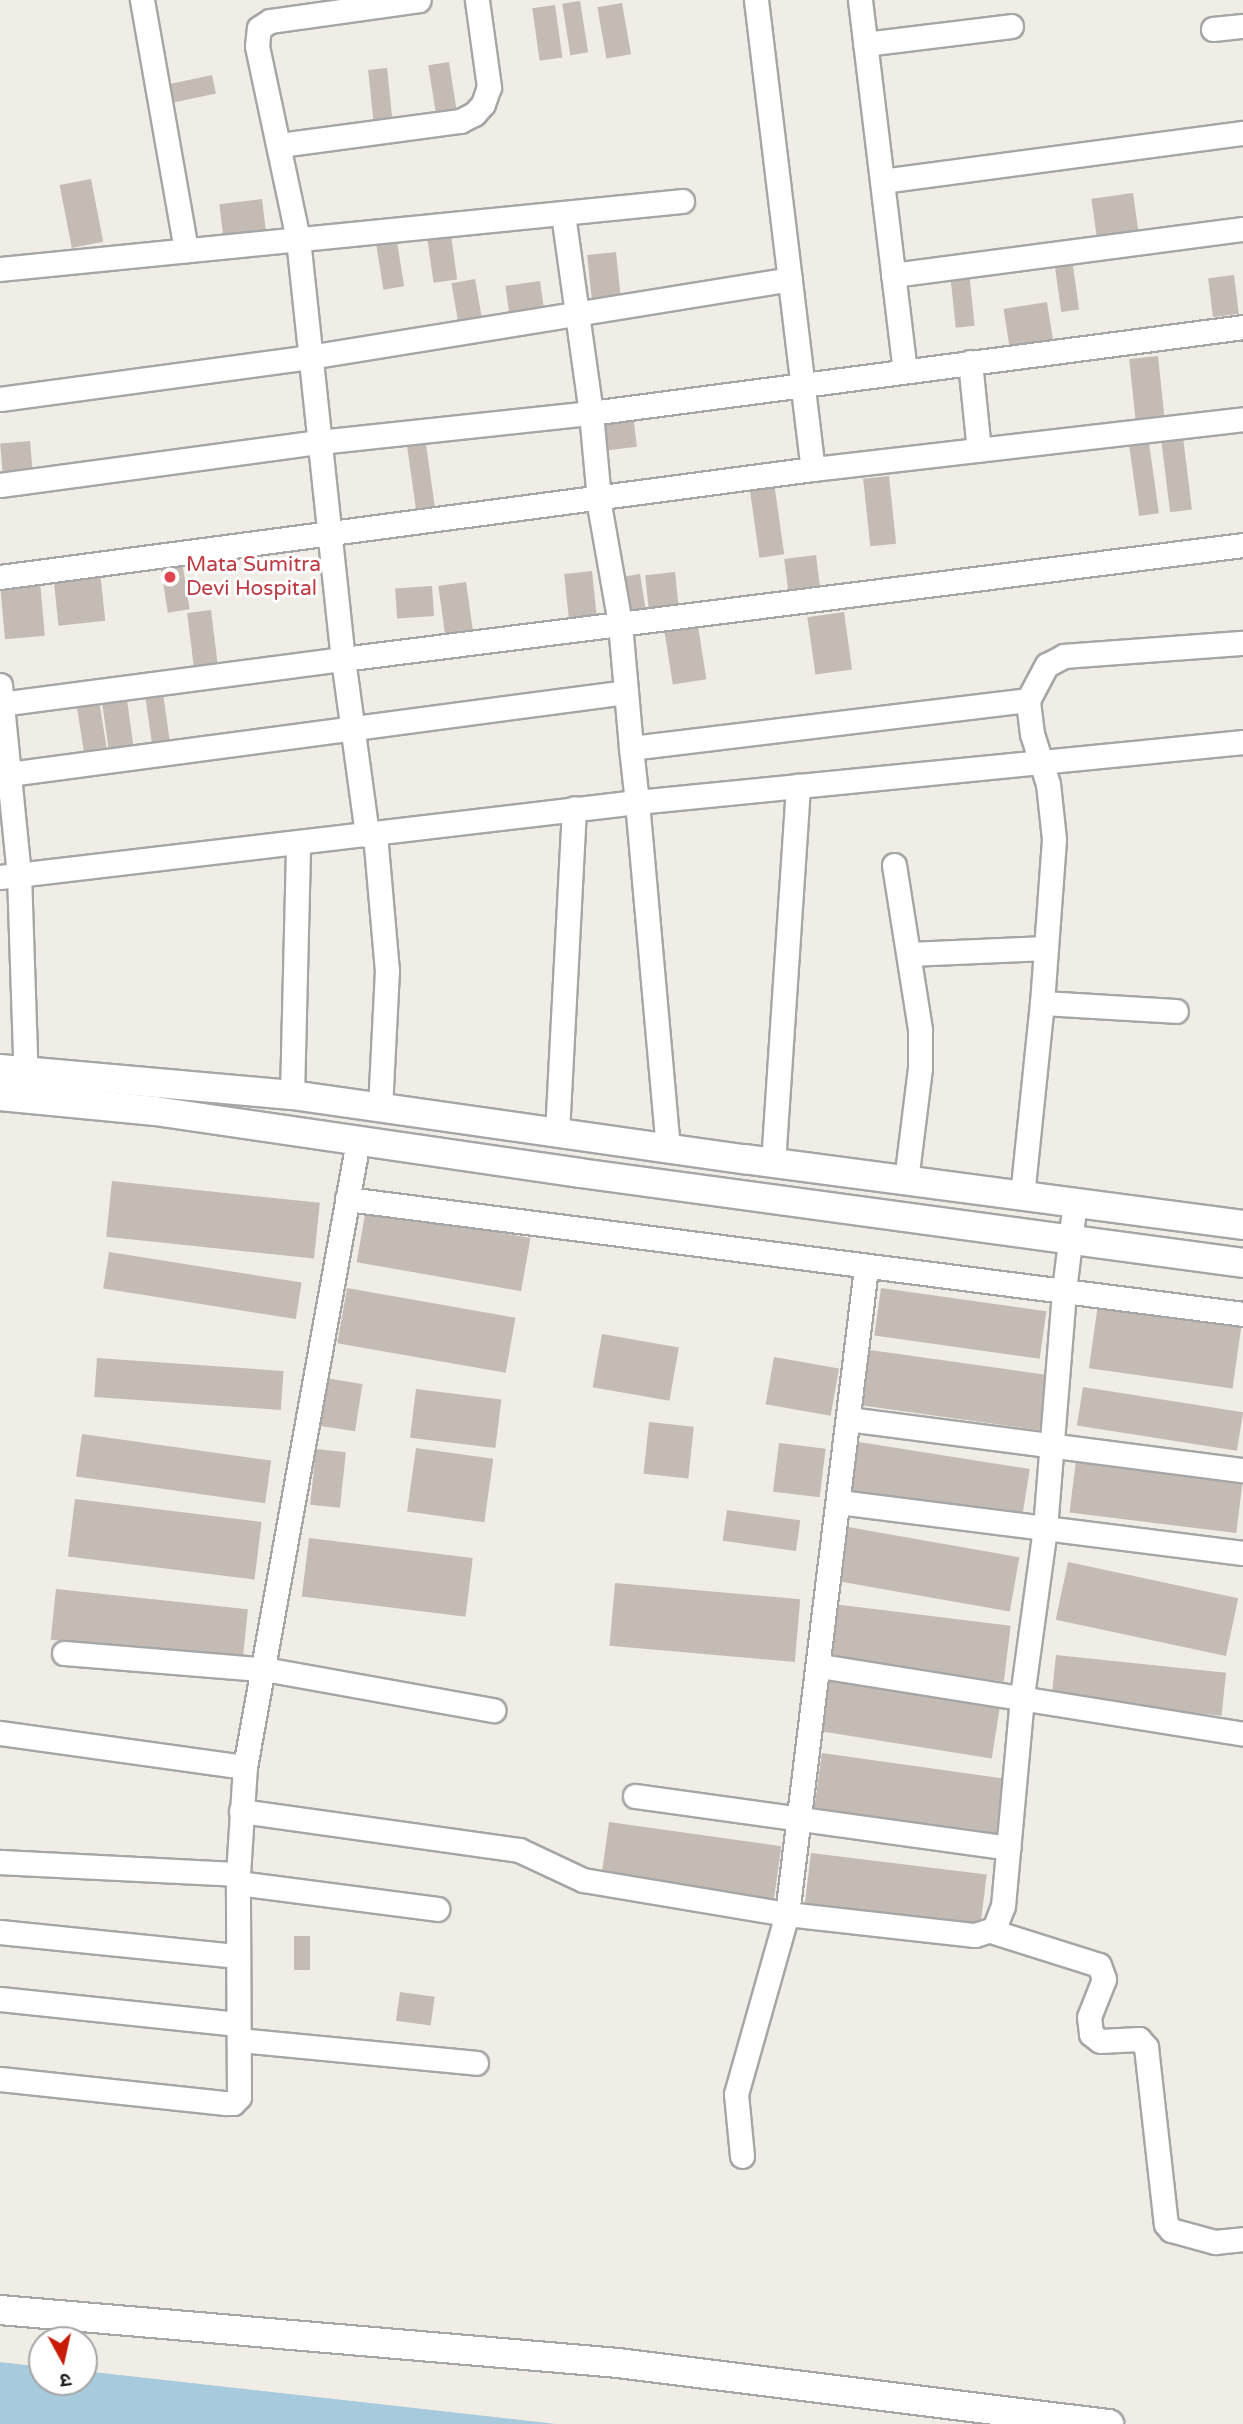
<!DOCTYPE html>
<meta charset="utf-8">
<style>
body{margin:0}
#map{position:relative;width:1243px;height:2424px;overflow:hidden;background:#efede5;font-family:"Varela Round","Noto Sans Devanagari",sans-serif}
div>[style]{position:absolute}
.water>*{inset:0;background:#a7cadc}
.building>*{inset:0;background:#c4bcb4;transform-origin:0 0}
.roads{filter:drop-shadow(2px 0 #a6a6a6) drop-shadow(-2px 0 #a6a6a6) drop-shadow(0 2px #a6a6a6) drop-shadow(0 -2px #a6a6a6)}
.minor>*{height:23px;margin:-11.5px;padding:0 11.5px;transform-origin:11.5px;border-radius:11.5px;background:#fff}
.tertiary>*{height:28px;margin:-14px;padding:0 14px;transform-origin:14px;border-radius:14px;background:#fff}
.dots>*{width:19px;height:19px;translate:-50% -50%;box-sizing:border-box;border:4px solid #fff;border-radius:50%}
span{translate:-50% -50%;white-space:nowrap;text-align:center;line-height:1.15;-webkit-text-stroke:6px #fff;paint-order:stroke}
.health-label{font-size:21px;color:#be3a42}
.left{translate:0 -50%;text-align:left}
.north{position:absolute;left:28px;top:2326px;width:70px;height:70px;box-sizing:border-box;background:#fff;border:2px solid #a5a5a5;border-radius:50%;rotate:172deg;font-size:19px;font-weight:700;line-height:28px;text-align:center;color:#1f1f1f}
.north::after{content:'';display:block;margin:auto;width:24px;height:32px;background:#c81a05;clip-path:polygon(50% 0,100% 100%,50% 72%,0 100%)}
</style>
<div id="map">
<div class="water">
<div style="clip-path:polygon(0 2362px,42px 2367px,42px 2382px,84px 2382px,84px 2371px,556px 2424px,0 2424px)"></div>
</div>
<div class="building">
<div style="left:580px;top:1px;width:52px;height:18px;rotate:81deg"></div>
<div style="left:622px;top:3px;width:52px;height:25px;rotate:80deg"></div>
<div style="left:555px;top:5px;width:53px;height:23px;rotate:82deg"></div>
<div style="left:449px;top:62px;width:56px;height:21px;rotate:81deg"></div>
<div style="left:387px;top:68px;width:55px;height:19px;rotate:84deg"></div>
<div style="left:212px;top:75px;width:19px;height:48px;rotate:78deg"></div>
<div style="left:91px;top:179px;width:64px;height:32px;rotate:79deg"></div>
<div style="left:1133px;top:193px;width:48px;height:42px;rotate:82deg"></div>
<div style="left:262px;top:199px;width:31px;height:43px;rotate:83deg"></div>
<div style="left:450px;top:228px;width:52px;height:24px;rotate:82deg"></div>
<div style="left:396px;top:235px;width:52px;height:21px;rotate:81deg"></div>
<div style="left:616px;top:252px;width:50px;height:29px;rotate:84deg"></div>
<div style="left:1072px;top:259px;width:51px;height:18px;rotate:82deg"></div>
<div style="left:969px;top:272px;width:54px;height:19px;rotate:84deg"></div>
<div style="left:1234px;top:275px;width:39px;height:26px;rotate:83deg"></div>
<div style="left:475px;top:279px;width:47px;height:24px;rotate:80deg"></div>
<div style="left:540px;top:281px;width:30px;height:35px;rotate:82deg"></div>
<div style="left:1047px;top:302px;width:38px;height:44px;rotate:81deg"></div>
<div style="left:1158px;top:356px;width:71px;height:29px;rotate:84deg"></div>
<div style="left:633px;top:415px;width:32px;height:35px;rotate:83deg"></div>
<div style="left:1183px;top:437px;width:73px;height:22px;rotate:83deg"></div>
<div style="left:30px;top:441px;width:32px;height:30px;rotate:85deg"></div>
<div style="left:1149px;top:443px;width:71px;height:20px;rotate:82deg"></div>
<div style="left:426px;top:444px;width:71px;height:19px;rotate:82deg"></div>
<div style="left:889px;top:476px;width:68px;height:26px;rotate:84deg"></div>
<div style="left:774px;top:482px;width:73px;height:25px;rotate:82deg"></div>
<div style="left:181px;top:555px;width:55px;height:22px;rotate:81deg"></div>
<div style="left:816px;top:555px;width:40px;height:32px;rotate:83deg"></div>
<div style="left:100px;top:571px;width:50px;height:47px;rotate:84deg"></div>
<div style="left:592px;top:571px;width:53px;height:28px;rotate:84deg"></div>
<div style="left:675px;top:572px;width:39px;height:30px;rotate:84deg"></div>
<div style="left:640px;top:574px;width:40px;height:22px;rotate:81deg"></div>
<div style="left:40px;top:581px;width:55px;height:40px;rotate:85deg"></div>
<div style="left:466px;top:582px;width:50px;height:28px;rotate:82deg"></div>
<div style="left:432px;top:586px;width:30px;height:37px;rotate:86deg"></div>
<div style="left:211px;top:610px;width:57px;height:24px;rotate:83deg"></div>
<div style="left:844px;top:612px;width:58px;height:37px;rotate:82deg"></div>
<div style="left:697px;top:620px;width:60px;height:34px;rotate:81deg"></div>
<div style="left:163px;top:693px;width:55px;height:18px;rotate:82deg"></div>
<div style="left:99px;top:700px;width:60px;height:23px;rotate:81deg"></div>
<div style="left:127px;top:700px;width:51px;height:25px;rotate:82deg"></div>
<div style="left:112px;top:1181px;width:209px;height:56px;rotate:6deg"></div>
<div style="left:366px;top:1209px;width:167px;height:54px;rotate:10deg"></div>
<div style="left:109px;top:1252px;width:195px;height:37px;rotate:9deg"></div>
<div style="left:347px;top:1288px;width:171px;height:56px;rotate:10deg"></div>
<div style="left:881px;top:1288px;width:167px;height:48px;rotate:8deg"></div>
<div style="left:1099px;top:1297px;width:145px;height:72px;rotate:8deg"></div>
<div style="left:602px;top:1334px;width:78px;height:54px;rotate:10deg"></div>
<div style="left:870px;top:1350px;width:179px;height:56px;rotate:8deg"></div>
<div style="left:774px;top:1357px;width:66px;height:48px;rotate:10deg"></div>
<div style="left:97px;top:1358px;width:187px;height:39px;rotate:4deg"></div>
<div style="left:325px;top:1378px;width:38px;height:48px;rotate:9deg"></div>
<div style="left:1083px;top:1387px;width:162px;height:39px;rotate:9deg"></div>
<div style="left:416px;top:1389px;width:86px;height:49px;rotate:7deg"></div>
<div style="left:649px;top:1422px;width:45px;height:52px;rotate:6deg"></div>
<div style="left:82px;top:1434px;width:191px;height:43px;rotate:8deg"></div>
<div style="left:853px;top:1441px;width:179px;height:50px;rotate:9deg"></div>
<div style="left:779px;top:1443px;width:47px;height:49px;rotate:7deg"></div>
<div style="left:416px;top:1448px;width:78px;height:64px;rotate:8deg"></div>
<div style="left:316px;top:1449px;width:30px;height:56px;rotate:6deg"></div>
<div style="left:1076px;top:1460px;width:168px;height:53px;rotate:7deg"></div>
<div style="left:75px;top:1499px;width:188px;height:58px;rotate:7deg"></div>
<div style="left:727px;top:1510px;width:74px;height:31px;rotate:8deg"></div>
<div style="left:848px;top:1527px;width:174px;height:55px;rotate:10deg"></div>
<div style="left:309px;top:1538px;width:165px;height:59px;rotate:7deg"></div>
<div style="left:1068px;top:1562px;width:174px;height:59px;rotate:12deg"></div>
<div style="left:615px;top:1583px;width:186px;height:63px;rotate:5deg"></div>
<div style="left:56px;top:1589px;width:193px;height:51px;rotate:6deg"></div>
<div style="left:833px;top:1604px;width:179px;height:56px;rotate:7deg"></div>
<div style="left:1056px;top:1655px;width:171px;height:43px;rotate:6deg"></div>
<div style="left:829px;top:1680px;width:173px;height:52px;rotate:9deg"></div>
<div style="left:822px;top:1753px;width:185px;height:57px;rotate:8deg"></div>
<div style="left:609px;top:1822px;width:174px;height:57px;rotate:8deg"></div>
<div style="left:811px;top:1853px;width:177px;height:50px;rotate:7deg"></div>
<div style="left:294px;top:1936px;width:16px;height:34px"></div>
<div style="left:400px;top:1992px;width:35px;height:29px;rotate:8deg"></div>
</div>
<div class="roads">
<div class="minor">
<div style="left:142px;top:0;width:254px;rotate:80deg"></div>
<div style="left:756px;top:0;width:472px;rotate:83.1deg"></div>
<div style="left:860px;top:0;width:374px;rotate:83.1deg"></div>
<div style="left:1213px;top:29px;width:30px;rotate:-6deg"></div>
<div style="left:865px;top:44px;width:147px;rotate:-7deg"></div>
<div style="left:280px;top:145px;width:182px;rotate:-7.6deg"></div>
<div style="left:460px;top:121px;width:16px;rotate:-27deg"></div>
<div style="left:474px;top:114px;width:13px;rotate:-48deg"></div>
<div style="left:483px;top:104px;width:18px;rotate:-71deg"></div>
<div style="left:489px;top:87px;width:88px;rotate:-97.9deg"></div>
<div style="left:882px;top:181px;width:364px;rotate:-7.6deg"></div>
<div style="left:682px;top:201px;width:386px;rotate:174.3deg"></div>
<div style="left:298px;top:239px;width:422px;rotate:83.9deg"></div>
<div style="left:343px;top:659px;width:907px;rotate:-7.22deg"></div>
<div style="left:563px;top:214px;width:201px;rotate:82deg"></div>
<div style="left:591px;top:413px;width:97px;rotate:84.7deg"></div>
<div style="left:600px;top:510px;width:116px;rotate:80deg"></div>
<div style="left:620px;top:624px;width:124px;rotate:84.9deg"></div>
<div style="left:0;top:269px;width:300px;rotate:-5.7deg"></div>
<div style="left:298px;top:239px;width:197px;rotate:-102deg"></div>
<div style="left:257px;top:46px;width:18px;rotate:-84deg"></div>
<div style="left:259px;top:28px;width:13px;rotate:-32deg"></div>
<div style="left:270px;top:21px;width:150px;rotate:-8deg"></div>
<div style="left:893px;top:275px;width:353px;rotate:-7.5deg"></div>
<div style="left:970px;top:362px;width:88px;rotate:84.2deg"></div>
<div style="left:0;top:399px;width:312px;rotate:-7.7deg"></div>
<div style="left:309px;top:357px;width:487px;rotate:-9.2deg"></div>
<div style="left:0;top:485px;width:322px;rotate:-7.7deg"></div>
<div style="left:319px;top:442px;width:274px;rotate:-6.1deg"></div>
<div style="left:591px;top:413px;width:658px;rotate:-7.51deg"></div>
<div style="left:0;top:577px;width:820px;rotate:-7.57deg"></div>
<div style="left:813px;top:469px;width:433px;rotate:-6.6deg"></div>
<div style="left:0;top:685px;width:190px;rotate:84.3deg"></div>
<div style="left:19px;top:874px;width:214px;rotate:88.1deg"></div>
<div style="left:1028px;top:700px;width:400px;rotate:173.1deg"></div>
<div style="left:631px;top:748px;width:54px;rotate:83.7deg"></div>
<div style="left:637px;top:802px;width:609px;rotate:-5.65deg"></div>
<div style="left:0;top:704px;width:346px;rotate:-7.5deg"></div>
<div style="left:343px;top:659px;width:178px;rotate:82.2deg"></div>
<div style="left:9px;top:774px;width:622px;rotate:-7.57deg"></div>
<div style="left:375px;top:834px;width:137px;rotate:85deg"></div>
<div style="left:387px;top:970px;width:138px;rotate:92.9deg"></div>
<div style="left:894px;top:865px;width:167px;rotate:81deg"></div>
<div style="left:920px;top:1030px;width:38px;rotate:90deg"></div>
<div style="left:920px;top:1068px;width:113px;rotate:97.1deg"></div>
<div style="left:0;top:877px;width:641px;rotate:-6.72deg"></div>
<div style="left:637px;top:802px;width:347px;rotate:84.9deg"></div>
<div style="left:909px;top:954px;width:137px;rotate:-2.5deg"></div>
<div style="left:1042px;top:1003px;width:134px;rotate:3.4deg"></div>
<div style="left:292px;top:1095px;width:252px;rotate:-88.6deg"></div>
<div style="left:557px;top:1133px;width:325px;rotate:-87deg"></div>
<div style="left:773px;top:1163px;width:378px;rotate:-86.2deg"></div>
<div style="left:1022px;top:1196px;width:194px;rotate:-84.1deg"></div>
<div style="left:1042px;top:1003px;width:164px;rotate:-85.8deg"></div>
<div style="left:1054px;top:839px;width:55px;rotate:-96.2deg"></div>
<div style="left:1048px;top:784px;width:52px;rotate:-107.7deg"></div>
<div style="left:1032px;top:734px;width:34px;rotate:-97deg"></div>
<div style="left:1028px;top:700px;width:40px;rotate:-62deg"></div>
<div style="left:1047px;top:665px;width:19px;rotate:-28deg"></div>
<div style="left:1064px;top:656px;width:179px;rotate:-4.2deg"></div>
<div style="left:347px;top:1199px;width:903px;rotate:7.31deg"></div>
<div style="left:848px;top:1419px;width:398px;rotate:7.4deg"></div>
<div style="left:839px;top:1502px;width:407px;rotate:7.2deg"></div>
<div style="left:64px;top:1653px;width:207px;rotate:4.7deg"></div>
<div style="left:270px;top:1670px;width:227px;rotate:10.2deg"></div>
<div style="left:820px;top:1666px;width:428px;rotate:9.1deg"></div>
<div style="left:0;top:1733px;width:247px;rotate:7.9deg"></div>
<div style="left:635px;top:1796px;width:377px;rotate:7.9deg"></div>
<div style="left:241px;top:1811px;width:281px;rotate:8deg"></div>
<div style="left:519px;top:1850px;width:71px;rotate:25.1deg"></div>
<div style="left:583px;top:1880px;width:207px;rotate:9.5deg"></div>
<div style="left:787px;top:1914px;width:189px;rotate:6.4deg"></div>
<div style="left:975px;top:1935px;width:20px;rotate:-18deg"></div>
<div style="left:994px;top:1929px;width:25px;rotate:-69deg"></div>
<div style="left:1003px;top:1906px;width:211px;rotate:-84.8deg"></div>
<div style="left:1022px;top:1696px;width:170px;rotate:-82.2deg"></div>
<div style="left:1045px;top:1528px;width:239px;rotate:-85.4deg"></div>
<div style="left:1064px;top:1290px;width:89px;rotate:-82.9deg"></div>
<div style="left:0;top:1862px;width:238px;rotate:2.9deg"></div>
<div style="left:238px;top:1883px;width:201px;rotate:7.4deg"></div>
<div style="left:991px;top:1931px;width:113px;rotate:17.5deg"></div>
<div style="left:1099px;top:1965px;width:15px;rotate:70deg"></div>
<div style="left:1104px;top:1979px;width:41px;rotate:111.5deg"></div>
<div style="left:1089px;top:2017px;width:17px;rotate:83deg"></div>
<div style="left:1091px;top:2034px;width:11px;rotate:38deg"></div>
<div style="left:1100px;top:2041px;width:39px;rotate:-3deg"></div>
<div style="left:1139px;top:2039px;width:11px;rotate:49deg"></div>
<div style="left:1146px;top:2047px;width:178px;rotate:83.6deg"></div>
<div style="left:1166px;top:2224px;width:8px;rotate:50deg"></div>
<div style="left:1171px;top:2230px;width:46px;rotate:15.3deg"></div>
<div style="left:1215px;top:2242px;width:28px;rotate:-6deg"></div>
<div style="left:0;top:1932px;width:239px;rotate:5.8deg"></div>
<div style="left:0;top:1999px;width:239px;rotate:6deg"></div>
<div style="left:239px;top:2040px;width:238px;rotate:5.5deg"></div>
<div style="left:0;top:2079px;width:227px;rotate:6.1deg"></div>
<div style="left:226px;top:2103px;width:7px"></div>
<div style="left:233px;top:2103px;width:8px;rotate:-45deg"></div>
<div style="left:239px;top:2097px;width:223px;rotate:-90.3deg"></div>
<div style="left:238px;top:1874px;width:107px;rotate:-86.3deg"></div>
<div style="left:245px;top:1767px;width:636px;rotate:-79.77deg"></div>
<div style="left:742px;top:2156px;width:62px;rotate:-95.5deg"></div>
<div style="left:736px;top:2094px;width:187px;rotate:-74.2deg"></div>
<div style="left:787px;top:1914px;width:651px;rotate:-83.03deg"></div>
</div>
<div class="tertiary">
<div style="left:0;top:1069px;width:293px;rotate:5.1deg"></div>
<div style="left:292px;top:1095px;width:457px;rotate:8.1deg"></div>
<div style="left:744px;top:1159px;width:503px;rotate:7.53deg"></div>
<div style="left:0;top:1096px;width:156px;rotate:5.5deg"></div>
<div style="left:155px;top:1111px;width:429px;rotate:8.3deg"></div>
<div style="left:580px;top:1173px;width:669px;rotate:7.73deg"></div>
<div style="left:0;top:2310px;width:620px;rotate:4.9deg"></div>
<div style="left:618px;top:2363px;width:495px;rotate:7.1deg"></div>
</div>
</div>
<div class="dots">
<div style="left:170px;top:577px;background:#e0444e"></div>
</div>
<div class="health-label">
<span class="left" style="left:186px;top:577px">Mata Sumitra<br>Devi Hospital</span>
</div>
<div class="north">उ</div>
</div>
